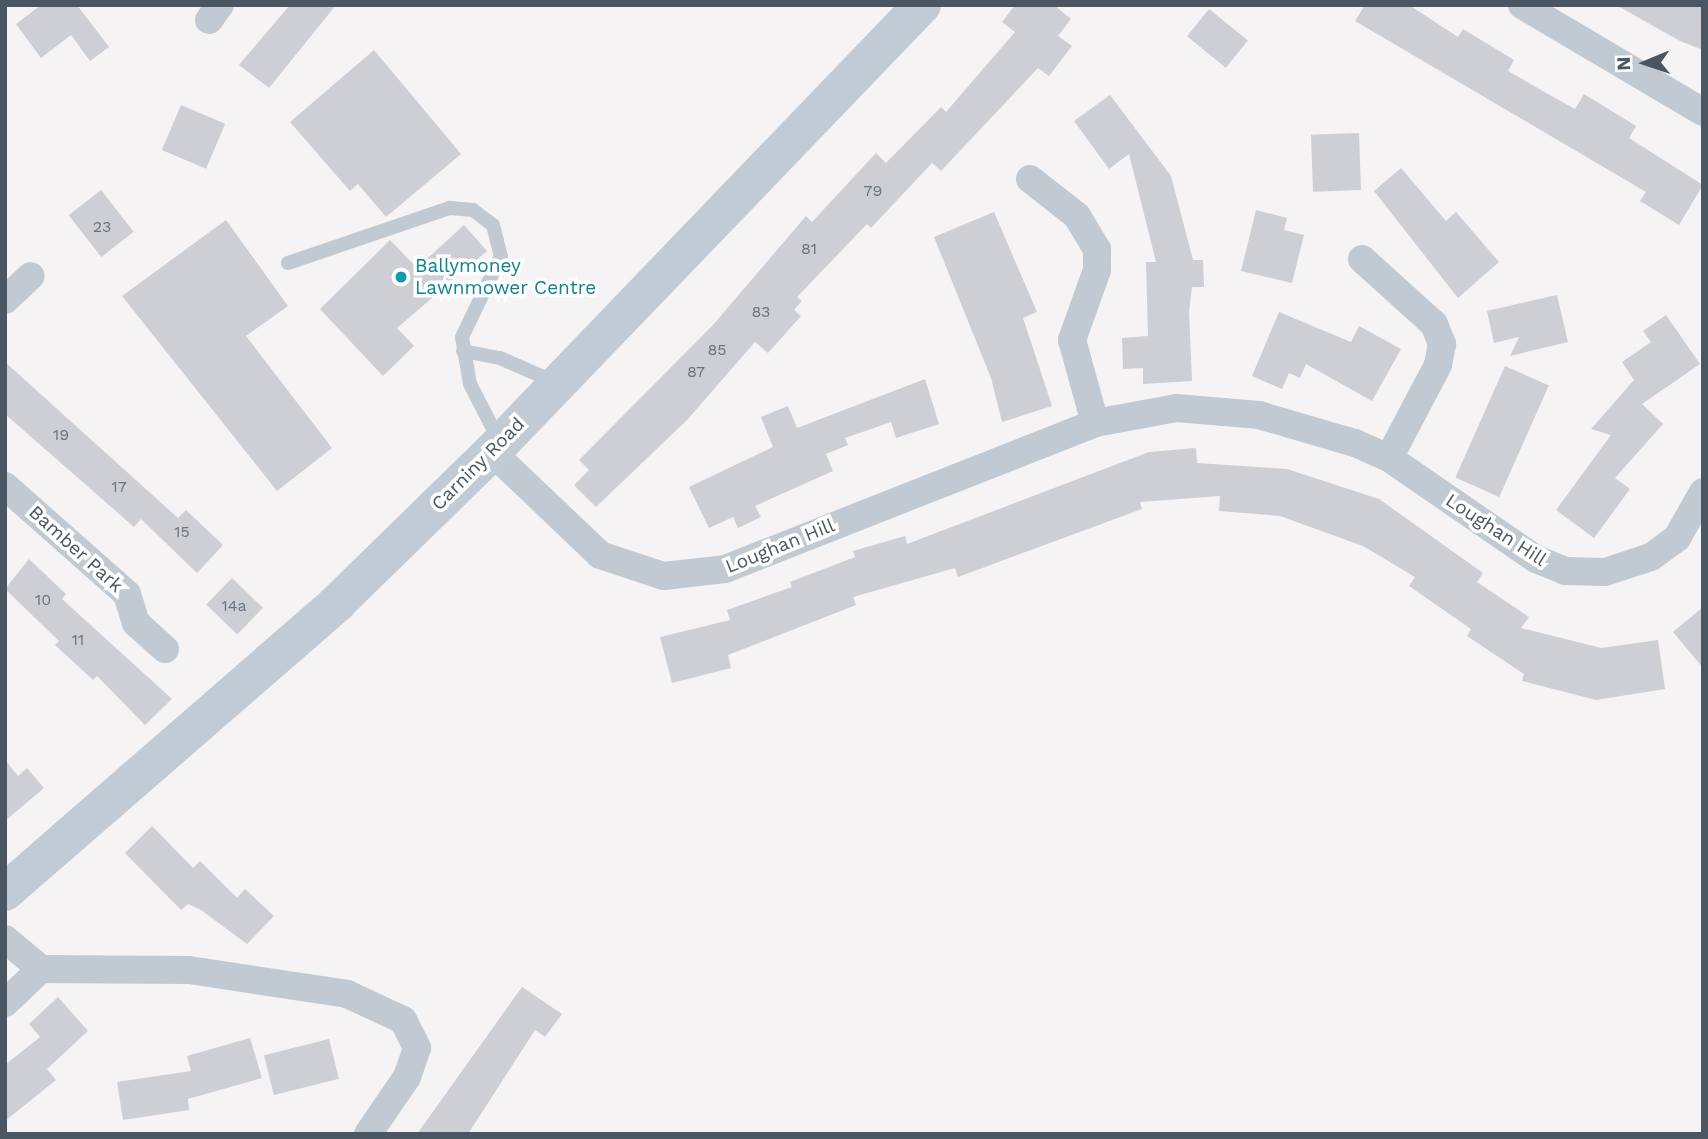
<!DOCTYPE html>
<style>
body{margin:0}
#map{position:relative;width:1708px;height:1139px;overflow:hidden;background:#f5f3f3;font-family:"Work Sans",sans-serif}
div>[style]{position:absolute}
.building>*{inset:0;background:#cdcfd5;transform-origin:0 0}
.lane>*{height:14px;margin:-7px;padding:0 7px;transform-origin:7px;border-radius:7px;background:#c1cad2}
.street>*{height:28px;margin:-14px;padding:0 14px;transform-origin:14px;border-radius:14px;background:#c1cad2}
.secondary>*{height:38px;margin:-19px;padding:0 19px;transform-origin:19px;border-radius:19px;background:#c1cbd6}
.dots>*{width:19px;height:19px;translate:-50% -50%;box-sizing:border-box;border:4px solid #fff;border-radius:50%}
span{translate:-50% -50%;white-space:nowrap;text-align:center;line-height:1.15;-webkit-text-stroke:7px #fff;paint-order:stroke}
.number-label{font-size:16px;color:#6b747e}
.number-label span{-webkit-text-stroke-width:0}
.culture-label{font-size:19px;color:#0d838f}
.left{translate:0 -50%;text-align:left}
.street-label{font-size:19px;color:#4a5661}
.frame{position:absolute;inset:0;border:7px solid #4a5661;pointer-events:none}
.north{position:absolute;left:1610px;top:28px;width:70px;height:70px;-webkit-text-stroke:5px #fff;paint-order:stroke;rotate:268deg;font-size:19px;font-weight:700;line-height:28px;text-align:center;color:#4a5661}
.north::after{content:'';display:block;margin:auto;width:24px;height:32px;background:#4a5661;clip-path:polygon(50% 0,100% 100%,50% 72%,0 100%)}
</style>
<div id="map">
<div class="building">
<div style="clip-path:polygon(41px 5px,77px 5px,109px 47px,90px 61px,71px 35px,41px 58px,16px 24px)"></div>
<div style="clip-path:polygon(290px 5px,336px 5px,269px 88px,239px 65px)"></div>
<div style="clip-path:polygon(1015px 5px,1054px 5px,1071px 19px,1058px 36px,1072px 46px,1049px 76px,1038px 68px,941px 171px,932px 163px,871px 228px,867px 224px,797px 297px,802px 301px,794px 310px,801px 316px,768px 353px,755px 342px,687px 420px,596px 507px,574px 485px,589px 470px,579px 460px,713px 325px,806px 216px,812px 222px,876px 153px,886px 163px,941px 107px,946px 112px,1015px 32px,1002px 22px)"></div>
<div style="clip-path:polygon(1365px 5px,1409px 5px,1458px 37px,1463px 29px,1514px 60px,1508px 71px,1548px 94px,1575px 109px,1584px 94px,1636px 126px,1629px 138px,1703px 185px,1679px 225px,1640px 201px,1646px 192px,1355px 21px)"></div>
<div style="clip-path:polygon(1616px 5px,1703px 5px,1703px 50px,1680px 41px)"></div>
<div style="left:1209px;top:9px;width:50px;height:35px;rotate:39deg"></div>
<div style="clip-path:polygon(374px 50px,461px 154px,386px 217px,358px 184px,350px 191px,290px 122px)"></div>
<div style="clip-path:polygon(1110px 95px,1171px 176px,1193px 260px,1203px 260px,1204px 287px,1192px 287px,1189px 312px,1192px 381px,1143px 384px,1143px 368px,1123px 369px,1122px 338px,1148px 336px,1146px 262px,1156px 262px,1129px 154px,1109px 169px,1074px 121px)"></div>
<div style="left:181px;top:105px;width:48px;height:49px;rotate:23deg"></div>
<div style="left:1359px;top:133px;width:57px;height:48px;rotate:88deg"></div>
<div style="clip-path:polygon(1401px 168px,1446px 221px,1456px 212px,1499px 262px,1458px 298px,1374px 191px)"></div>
<div style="left:101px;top:190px;width:53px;height:41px;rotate:52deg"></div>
<div style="clip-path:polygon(1256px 210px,1287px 218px,1284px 230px,1304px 235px,1292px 283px,1241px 271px)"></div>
<div style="clip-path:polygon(994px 212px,1037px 312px,1023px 318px,1052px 406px,1002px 422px,991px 378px,934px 237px)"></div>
<div style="clip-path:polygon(226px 220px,288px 306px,246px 336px,332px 448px,277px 491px,122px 296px)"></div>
<div style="clip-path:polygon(464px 225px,487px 251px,397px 328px,414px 346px,383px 376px,320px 309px,390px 240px,417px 268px)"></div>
<div style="clip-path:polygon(1557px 295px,1568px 342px,1510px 356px,1519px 337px,1494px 343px,1487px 311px)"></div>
<div style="clip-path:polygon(1279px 312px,1351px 342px,1359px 326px,1401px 349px,1372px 401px,1306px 364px,1300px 378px,1289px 373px,1282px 389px,1252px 376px)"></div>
<div style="clip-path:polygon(1666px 315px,1700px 364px,1642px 404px,1663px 424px,1615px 478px,1630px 489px,1594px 538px,1556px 510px,1611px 435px,1591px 429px,1634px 380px,1622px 362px,1651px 342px,1643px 331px)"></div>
<div style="clip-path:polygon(5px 362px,178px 518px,186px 510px,223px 545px,197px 573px,141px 519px,134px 527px,5px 414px)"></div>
<div style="left:1505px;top:366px;width:48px;height:122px;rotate:24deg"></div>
<div style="clip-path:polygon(925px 379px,939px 424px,896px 438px,891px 422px,845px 438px,848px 445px,826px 454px,833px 471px,755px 506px,761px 517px,738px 528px,733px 517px,709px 528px,689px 487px,773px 447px,761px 417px,788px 406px,797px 428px)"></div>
<div style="clip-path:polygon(1196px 448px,1197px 463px,1287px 469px,1379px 499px,1483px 573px,1477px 582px,1529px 617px,1521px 628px,1601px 648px,1658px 640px,1665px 689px,1596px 700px,1522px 681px,1524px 674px,1467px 636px,1471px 629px,1409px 586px,1415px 577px,1363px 546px,1280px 516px,1219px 511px,1220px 496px,1140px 502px,1142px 509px,958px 577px,955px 568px,853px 597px,856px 605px,728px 655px,731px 668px,672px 683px,660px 637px,730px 620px,727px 610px,792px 587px,790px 582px,855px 557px,853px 551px,905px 536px,907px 544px,1149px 452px)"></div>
<div style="clip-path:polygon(29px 559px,66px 594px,62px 599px,172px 699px,145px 725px,97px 676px,93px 680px,55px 645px,59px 641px,5px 589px)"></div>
<div style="left:232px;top:578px;width:43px;height:37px;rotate:44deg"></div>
<div style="clip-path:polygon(1703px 607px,1703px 668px,1673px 632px)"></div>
<div style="clip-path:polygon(5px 760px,18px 776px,27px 768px,44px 788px,5px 821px)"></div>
<div style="clip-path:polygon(152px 826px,193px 868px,200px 861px,237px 898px,245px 889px,274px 916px,247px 944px,201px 910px,188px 904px,181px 910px,125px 853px)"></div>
<div style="clip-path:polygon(522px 987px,562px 1014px,545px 1037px,535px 1030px,468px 1134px,417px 1134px)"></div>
<div style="clip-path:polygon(58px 997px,88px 1031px,47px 1069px,56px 1080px,5px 1121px,5px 1065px,40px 1037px,29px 1024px)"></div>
<div style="clip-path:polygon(250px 1038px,262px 1078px,188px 1099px,189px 1110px,123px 1120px,117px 1082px,191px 1071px,187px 1056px)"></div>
<div style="left:329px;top:1039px;width:41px;height:67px;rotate:76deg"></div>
</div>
<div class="lane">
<div style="left:288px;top:263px;width:171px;rotate:-18.8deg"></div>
<div style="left:450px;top:208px;width:23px;rotate:5deg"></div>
<div style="left:473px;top:210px;width:25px;rotate:37deg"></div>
<div style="left:493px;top:225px;width:32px;rotate:76deg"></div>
<div style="left:501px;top:256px;width:90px;rotate:115.7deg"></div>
<div style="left:462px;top:337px;width:48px;rotate:80.3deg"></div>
<div style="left:470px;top:384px;width:65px;rotate:62.7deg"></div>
<div style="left:463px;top:351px;width:38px;rotate:11deg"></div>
<div style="left:500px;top:358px;width:62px;rotate:23.7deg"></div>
</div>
<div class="street">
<div style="left:1522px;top:5px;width:210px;rotate:30.6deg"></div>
<div style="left:209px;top:20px;width:19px;rotate:-54deg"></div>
<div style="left:1030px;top:179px;width:60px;rotate:38.2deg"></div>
<div style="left:1077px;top:216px;width:39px;rotate:59deg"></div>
<div style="left:1097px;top:249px;width:21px;rotate:90deg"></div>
<div style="left:1097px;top:270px;width:74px;rotate:109.7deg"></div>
<div style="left:1072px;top:340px;width:86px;rotate:74.5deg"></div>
<div style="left:1362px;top:259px;width:97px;rotate:42.1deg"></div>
<div style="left:1434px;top:324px;width:22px;rotate:68deg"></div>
<div style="left:1442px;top:344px;width:21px;rotate:101deg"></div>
<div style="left:1438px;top:365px;width:105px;rotate:117.8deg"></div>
<div style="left:5px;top:300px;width:35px;rotate:-43deg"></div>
<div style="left:492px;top:452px;width:149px;rotate:43.6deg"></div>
<div style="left:600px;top:555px;width:67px;rotate:18.2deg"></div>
<div style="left:664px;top:576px;width:61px;rotate:-6.5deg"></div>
<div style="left:725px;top:569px;width:398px;rotate:-21.5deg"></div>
<div style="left:1095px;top:423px;width:83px;rotate:-10.4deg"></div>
<div style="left:1177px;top:408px;width:82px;rotate:4.9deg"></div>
<div style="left:1259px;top:415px;width:100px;rotate:16.3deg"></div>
<div style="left:1355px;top:443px;width:37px;rotate:24deg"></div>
<div style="left:1389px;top:458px;width:178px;rotate:34.5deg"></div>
<div style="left:1536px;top:559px;width:31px;rotate:22deg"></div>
<div style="left:1565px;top:571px;width:40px;rotate:1.4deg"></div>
<div style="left:1605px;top:572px;width:48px;rotate:-18.1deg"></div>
<div style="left:1651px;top:557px;width:32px;rotate:-36deg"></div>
<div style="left:1677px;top:538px;width:53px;rotate:-60.5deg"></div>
<div style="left:5px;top:486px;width:163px;rotate:41.5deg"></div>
<div style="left:127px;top:594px;width:30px;rotate:73deg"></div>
<div style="left:136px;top:623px;width:39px;rotate:42deg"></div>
<div style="left:5px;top:939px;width:47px;rotate:39.8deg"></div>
<div style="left:41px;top:969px;width:148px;rotate:0.4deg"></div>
<div style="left:189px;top:970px;width:160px;rotate:8.6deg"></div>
<div style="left:347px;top:994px;width:62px;rotate:24.9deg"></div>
<div style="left:403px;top:1020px;width:31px;rotate:63deg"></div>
<div style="left:417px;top:1048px;width:31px;rotate:109deg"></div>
<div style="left:407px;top:1077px;width:69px;rotate:124.4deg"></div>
<div style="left:5px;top:1003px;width:50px;rotate:-43.4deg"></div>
</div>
<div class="secondary">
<div style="left:5px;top:892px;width:440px;rotate:-41deg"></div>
<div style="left:337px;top:603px;width:216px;rotate:-44.3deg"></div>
<div style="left:492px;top:452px;width:620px;rotate:-46.11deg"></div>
</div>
<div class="dots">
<div style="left:401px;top:277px;background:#0f9aa8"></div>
</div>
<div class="number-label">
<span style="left:873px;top:191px">79</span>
<span style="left:102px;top:227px">23</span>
<span style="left:809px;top:249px">81</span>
<span style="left:761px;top:312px">83</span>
<span style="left:717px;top:350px">85</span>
<span style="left:696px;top:372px">87</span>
<span style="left:61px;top:435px">19</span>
<span style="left:119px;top:487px">17</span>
<span style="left:182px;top:532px">15</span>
<span style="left:43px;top:600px">10</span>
<span style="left:234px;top:606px">14a</span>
<span style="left:78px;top:640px">11</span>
</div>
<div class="culture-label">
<span class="left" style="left:415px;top:277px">Ballymoney<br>Lawnmower Centre</span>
</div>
<div class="street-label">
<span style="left:478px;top:464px;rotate:-45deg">Carniny Road</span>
<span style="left:1496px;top:530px;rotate:33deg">Loughan Hill</span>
<span style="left:780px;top:546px;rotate:-22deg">Loughan Hill</span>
<span style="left:76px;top:549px;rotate:42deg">Bamber Park</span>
</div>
<div class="frame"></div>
<div class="north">N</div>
</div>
